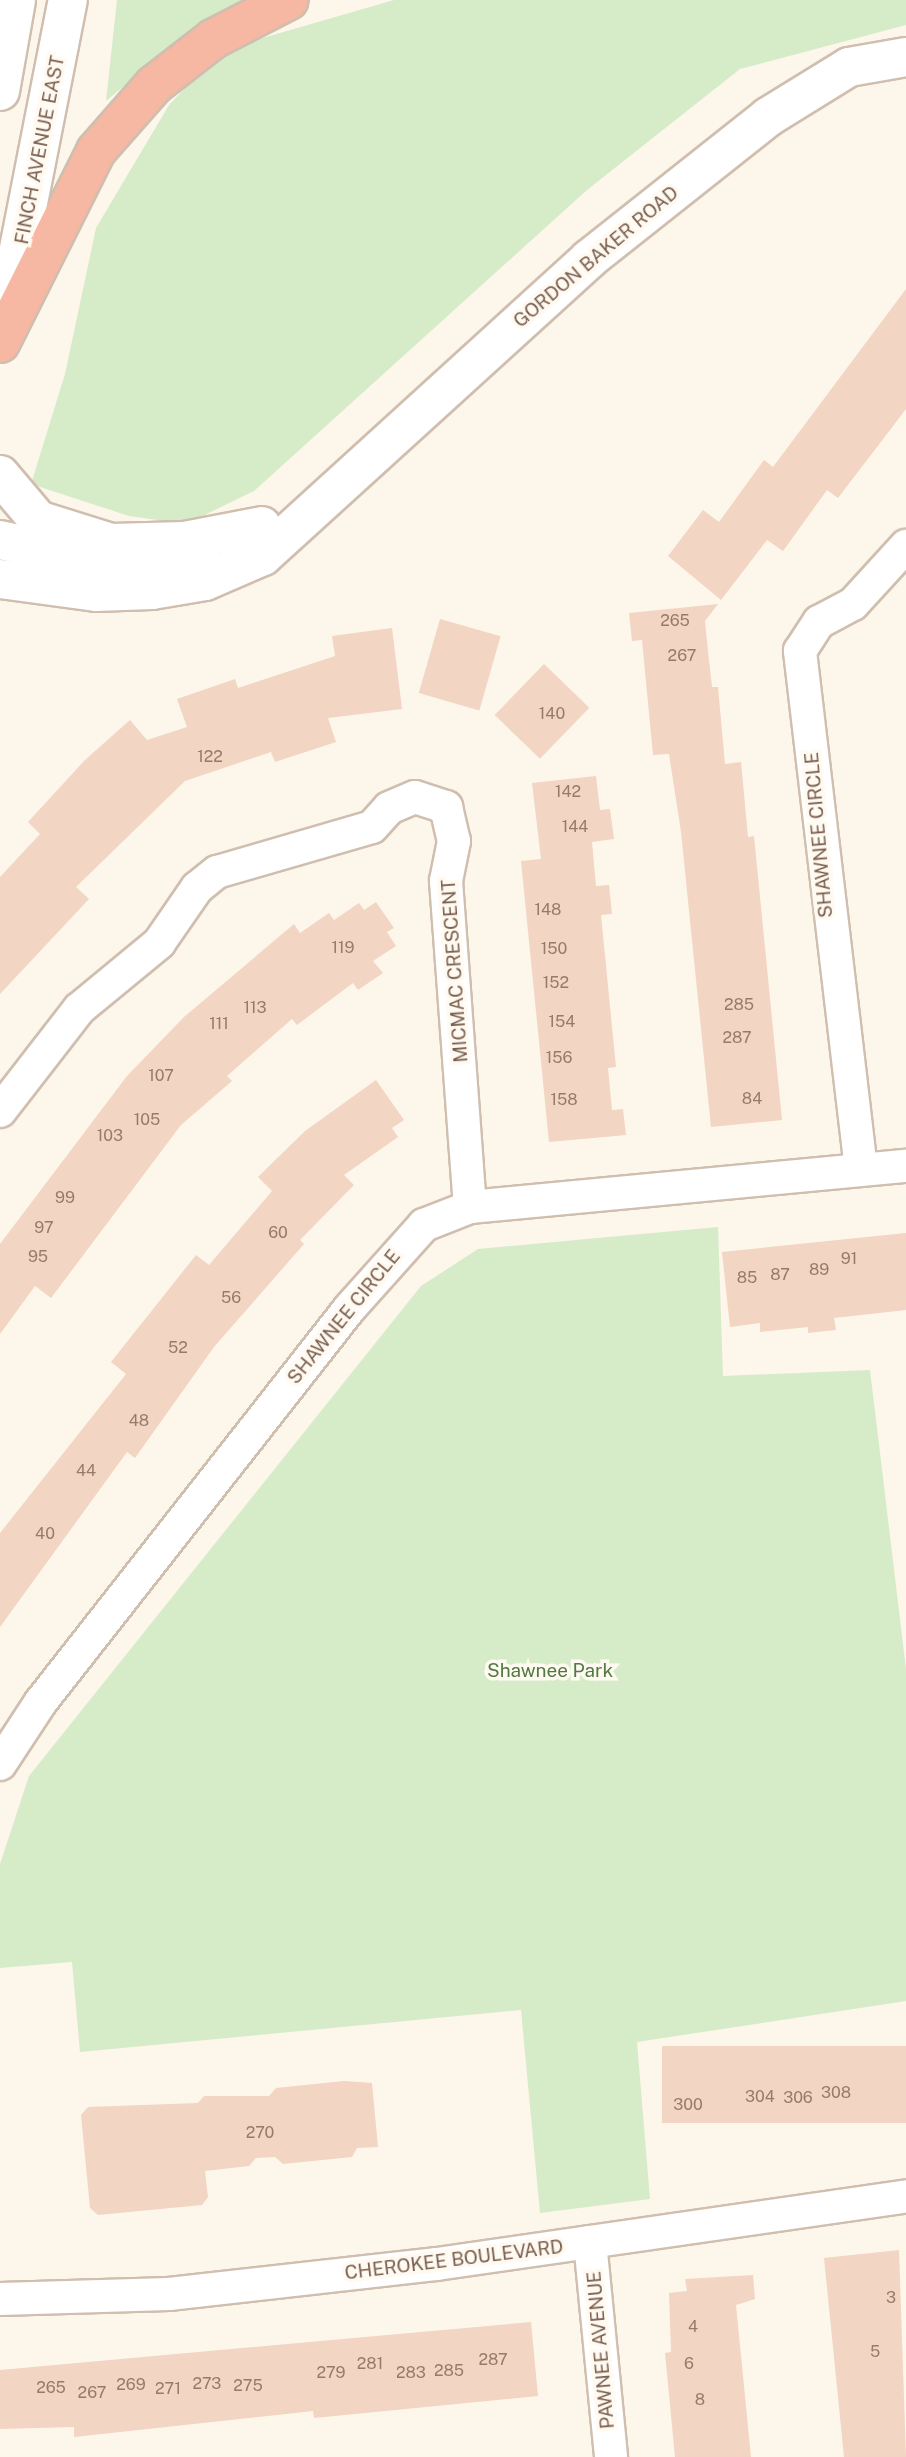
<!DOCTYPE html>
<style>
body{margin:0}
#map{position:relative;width:906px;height:2457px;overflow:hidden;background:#fdf6eb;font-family:"Public Sans",sans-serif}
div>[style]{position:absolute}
.green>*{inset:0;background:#d6ebc8}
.building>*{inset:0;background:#f2d5c2;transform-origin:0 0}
.roads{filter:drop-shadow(2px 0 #d0beaf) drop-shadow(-2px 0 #d0beaf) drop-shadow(0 2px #d0beaf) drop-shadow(0 -2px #d0beaf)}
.minor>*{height:32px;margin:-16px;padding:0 16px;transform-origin:16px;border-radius:16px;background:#fff}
.tertiary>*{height:38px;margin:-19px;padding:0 19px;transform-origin:19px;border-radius:19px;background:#fff}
.secondary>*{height:38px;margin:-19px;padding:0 19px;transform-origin:19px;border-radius:19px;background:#fff}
.motorway>*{height:38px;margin:-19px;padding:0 19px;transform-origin:19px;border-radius:19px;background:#f6b8a2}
span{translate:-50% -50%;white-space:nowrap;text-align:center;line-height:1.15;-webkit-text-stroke:7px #fffaf1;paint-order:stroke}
.number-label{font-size:16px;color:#977b6a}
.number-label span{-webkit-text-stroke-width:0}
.street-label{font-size:19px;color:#795d4d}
.park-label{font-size:19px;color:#527941}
</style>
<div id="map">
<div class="green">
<div style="clip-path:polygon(117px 0,244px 0,184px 37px,106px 101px)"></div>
<div style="clip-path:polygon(394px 0,906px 0,906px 25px,740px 69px,587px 190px,254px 491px,186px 524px,129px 516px,31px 484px,65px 374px,96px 228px,169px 105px,221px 50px)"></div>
<div style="clip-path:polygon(718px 1227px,723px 1376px,870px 1370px,906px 1669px,906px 2001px,637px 2042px,650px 2199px,540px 2213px,521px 2010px,80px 2052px,72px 1962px,0 1968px,0 1864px,29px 1776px,421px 1286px,478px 1249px)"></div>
</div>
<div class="building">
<div style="clip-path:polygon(906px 289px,906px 409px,838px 498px,827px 490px,783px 551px,767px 540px,721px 600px,668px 556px,703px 510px,719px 522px,764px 460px,773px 467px)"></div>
<div style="clip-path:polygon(718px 604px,705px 621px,708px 651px,712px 687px,718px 687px,725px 764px,741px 762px,748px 837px,754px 836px,782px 1120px,711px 1127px,681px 832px,669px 754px,653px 755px,642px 640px,632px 641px,629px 613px)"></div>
<div style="left:440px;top:619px;width:63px;height:77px;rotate:16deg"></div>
<div style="clip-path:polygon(392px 628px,402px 709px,328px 718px,336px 742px,275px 762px,271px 752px,185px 781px,76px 887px,89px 899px,0 994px,0 877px,40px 834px,28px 822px,85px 760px,130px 720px,147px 740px,187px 727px,177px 699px,235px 679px,238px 688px,335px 656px,332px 636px)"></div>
<div style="left:544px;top:664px;width:63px;height:71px;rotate:44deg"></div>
<div style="clip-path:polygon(596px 776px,600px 810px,610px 809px,614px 839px,592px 842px,596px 886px,609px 885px,612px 914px,601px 915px,616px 1067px,608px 1068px,612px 1110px,623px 1109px,626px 1135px,549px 1142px,521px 861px,541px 859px,532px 783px)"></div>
<div style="clip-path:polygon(376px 902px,394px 928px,387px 932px,396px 946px,373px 961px,383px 973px,358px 990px,353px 983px,297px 1025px,292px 1019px,227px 1076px,232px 1081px,181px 1125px,51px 1298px,35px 1286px,0 1334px,0 1244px,127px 1076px,184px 1017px,294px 924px,300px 933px,329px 913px,334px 920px,359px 903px,364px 910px)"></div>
<div style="clip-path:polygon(376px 1080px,404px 1120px,392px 1128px,398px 1137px,344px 1175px,354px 1185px,300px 1240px,304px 1244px,214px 1347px,135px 1458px,127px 1452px,0 1627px,0 1533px,126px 1374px,111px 1362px,196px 1255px,209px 1265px,272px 1191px,258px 1177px,305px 1131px)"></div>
<div style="clip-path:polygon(906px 1233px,906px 1310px,834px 1318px,836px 1330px,808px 1333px,808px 1327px,760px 1332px,760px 1323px,730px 1327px,722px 1252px)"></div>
<div style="left:906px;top:2046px;width:77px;height:244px;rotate:90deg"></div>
<div style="clip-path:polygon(344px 2081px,372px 2083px,378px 2147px,357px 2148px,352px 2157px,283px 2164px,275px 2157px,256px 2158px,249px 2166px,205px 2171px,208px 2197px,202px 2205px,98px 2215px,90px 2208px,81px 2115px,88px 2107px,198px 2103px,204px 2096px,269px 2096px,276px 2088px)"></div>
<div style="clip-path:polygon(899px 2250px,906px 2457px,844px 2457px,824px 2258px)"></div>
<div style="clip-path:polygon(753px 2275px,755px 2299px,736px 2305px,751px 2457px,675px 2457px,665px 2353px,671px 2352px,669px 2293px,687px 2291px,685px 2279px)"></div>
<div style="clip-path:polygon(531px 2322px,538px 2396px,314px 2418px,313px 2411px,74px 2437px,74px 2427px,0 2429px,0 2370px)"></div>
</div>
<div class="roads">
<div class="minor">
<div style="left:0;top:1111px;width:129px;rotate:-52.2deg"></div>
<div style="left:79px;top:1009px;width:104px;rotate:-39.5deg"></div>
<div style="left:159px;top:943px;width:67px;rotate:-55.4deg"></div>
<div style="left:197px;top:888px;width:26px;rotate:-39deg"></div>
<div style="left:217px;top:872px;width:161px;rotate:-16.2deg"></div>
<div style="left:372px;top:827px;width:25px;rotate:-48deg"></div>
<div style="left:389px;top:808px;width:28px;rotate:-23deg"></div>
<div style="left:415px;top:797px;width:33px;rotate:18deg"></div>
<div style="left:446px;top:807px;width:35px;rotate:77deg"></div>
<div style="left:454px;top:841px;width:41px;rotate:101.3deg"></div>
<div style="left:446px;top:881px;width:327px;rotate:85.8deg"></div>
<div style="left:861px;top:1169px;width:522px;rotate:-96.72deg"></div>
<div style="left:800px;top:651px;width:35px;rotate:-57deg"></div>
<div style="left:819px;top:622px;width:38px;rotate:-28deg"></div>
<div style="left:853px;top:604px;width:79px;rotate:-47.6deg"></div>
<div style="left:0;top:1764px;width:73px;rotate:-56.7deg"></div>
<div style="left:40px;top:1703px;width:501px;rotate:-51.89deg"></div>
<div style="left:349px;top:1309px;width:113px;rotate:-48.2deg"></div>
<div style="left:424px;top:1225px;width:49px;rotate:-21.4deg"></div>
<div style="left:470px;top:1207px;width:438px;rotate:-5.4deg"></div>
<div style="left:590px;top:2242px;width:216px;rotate:84.4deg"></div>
<div style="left:0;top:2299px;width:169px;rotate:-1.7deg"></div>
<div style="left:169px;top:2294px;width:270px;rotate:-6.4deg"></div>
<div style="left:437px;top:2264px;width:474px;rotate:-8.2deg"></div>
</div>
<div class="tertiary">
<div style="left:0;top:540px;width:108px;rotate:12.2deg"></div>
<div style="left:106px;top:563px;width:96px;rotate:-6deg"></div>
<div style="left:0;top:579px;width:97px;rotate:7.7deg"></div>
<div style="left:96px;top:592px;width:56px;rotate:-2deg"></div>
<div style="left:152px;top:590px;width:54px;rotate:-9.6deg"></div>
<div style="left:205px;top:581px;width:63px;rotate:-23.3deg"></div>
<div style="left:263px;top:556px;width:441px;rotate:-42.3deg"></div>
<div style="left:589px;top:259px;width:228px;rotate:-38.4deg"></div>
<div style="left:768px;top:117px;width:95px;rotate:-31.7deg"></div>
<div style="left:849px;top:67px;width:58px;rotate:-10deg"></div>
</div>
<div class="secondary">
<div style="left:0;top:91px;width:92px;rotate:-80deg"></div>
<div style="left:6px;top:315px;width:321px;rotate:-78.9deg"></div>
<div style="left:0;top:475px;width:59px;rotate:49.8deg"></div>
<div style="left:38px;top:520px;width:77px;rotate:17.5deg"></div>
<div style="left:111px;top:543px;width:74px;rotate:-1.5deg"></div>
<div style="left:185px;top:541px;width:78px;rotate:-11deg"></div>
</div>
<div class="motorway">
<div style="left:0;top:343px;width:215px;rotate:-63.4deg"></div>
<div style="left:96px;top:151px;width:88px;rotate:-48.7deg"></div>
<div style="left:154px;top:85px;width:75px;rotate:-37.9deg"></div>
<div style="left:213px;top:39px;width:85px;rotate:-27.2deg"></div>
</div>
</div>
<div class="number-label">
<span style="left:675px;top:621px">265</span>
<span style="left:682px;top:656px">267</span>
<span style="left:552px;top:714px">140</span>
<span style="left:210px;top:757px">122</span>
<span style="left:568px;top:792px">142</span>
<span style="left:575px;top:827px">144</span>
<span style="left:548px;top:910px">148</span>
<span style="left:343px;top:948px">119</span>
<span style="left:554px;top:949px">150</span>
<span style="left:556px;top:983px">152</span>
<span style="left:739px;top:1005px">285</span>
<span style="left:255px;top:1008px">113</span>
<span style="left:562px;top:1022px">154</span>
<span style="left:219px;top:1024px">111</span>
<span style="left:737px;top:1038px">287</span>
<span style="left:559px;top:1058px">156</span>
<span style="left:161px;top:1076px">107</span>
<span style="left:752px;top:1099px">84</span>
<span style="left:564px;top:1100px">158</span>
<span style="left:147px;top:1120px">105</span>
<span style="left:110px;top:1136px">103</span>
<span style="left:65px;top:1198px">99</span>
<span style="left:44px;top:1228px">97</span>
<span style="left:278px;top:1233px">60</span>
<span style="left:38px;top:1257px">95</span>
<span style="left:849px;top:1259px">91</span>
<span style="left:819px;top:1270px">89</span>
<span style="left:780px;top:1275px">87</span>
<span style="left:747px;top:1278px">85</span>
<span style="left:231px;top:1298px">56</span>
<span style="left:178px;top:1348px">52</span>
<span style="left:139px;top:1421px">48</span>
<span style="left:86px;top:1471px">44</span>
<span style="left:45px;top:1534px">40</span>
<span style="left:836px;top:2093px">308</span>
<span style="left:760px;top:2097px">304</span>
<span style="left:798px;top:2098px">306</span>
<span style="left:688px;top:2105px">300</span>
<span style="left:260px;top:2133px">270</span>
<span style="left:891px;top:2298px">3</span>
<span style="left:693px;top:2327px">4</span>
<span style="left:875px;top:2352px">5</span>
<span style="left:493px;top:2360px">287</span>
<span style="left:370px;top:2364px">281</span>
<span style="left:689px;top:2364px">6</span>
<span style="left:449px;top:2371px">285</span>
<span style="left:331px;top:2373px">279</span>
<span style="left:411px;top:2373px">283</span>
<span style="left:207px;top:2384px">273</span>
<span style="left:131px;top:2385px">269</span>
<span style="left:248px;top:2386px">275</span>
<span style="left:51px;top:2388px">265</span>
<span style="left:168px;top:2389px">271</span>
<span style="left:92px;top:2393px">267</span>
<span style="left:700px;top:2400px">8</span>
</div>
<div class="street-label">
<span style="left:40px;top:150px;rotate:-79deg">FINCH AVENUE EAST</span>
<span style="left:596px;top:257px;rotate:-40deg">GORDON BAKER ROAD</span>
<span style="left:819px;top:835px;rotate:-95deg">SHAWNEE CIRCLE</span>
<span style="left:455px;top:971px;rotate:-94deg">MICMAC CRESCENT</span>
<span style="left:344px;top:1317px;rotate:-51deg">SHAWNEE CIRCLE</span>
<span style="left:454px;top:2260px;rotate:-7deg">CHEROKEE BOULEVARD</span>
<span style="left:601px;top:2350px;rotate:-95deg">PAWNEE AVENUE</span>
</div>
<div class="park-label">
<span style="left:550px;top:1671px">Shawnee Park</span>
</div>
</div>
